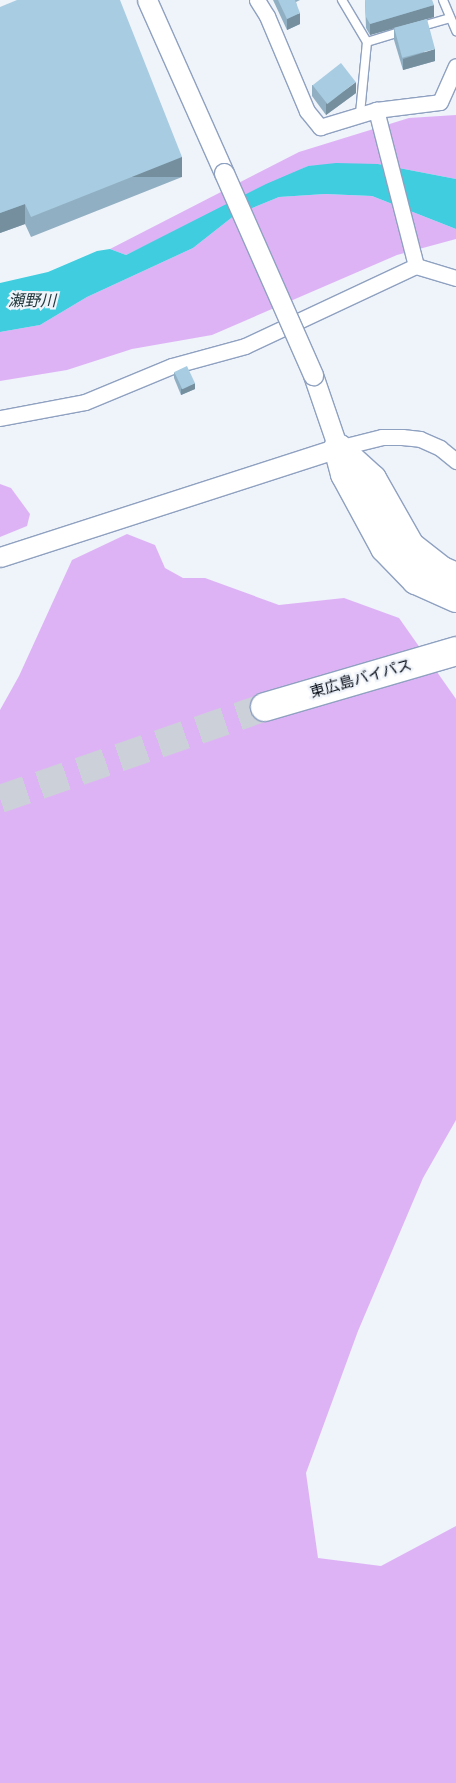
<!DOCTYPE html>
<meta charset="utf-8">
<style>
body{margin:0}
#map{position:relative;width:456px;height:1783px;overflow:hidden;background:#eff3fa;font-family:"Fira Sans Condensed","Noto Sans JP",sans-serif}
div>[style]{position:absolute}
.green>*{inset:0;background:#deb3f5}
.water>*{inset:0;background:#3fcddf}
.motorway-tunnel>*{height:28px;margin-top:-14px;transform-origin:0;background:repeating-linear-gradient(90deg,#ccd0d8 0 28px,transparent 0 42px)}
.roads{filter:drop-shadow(1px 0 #8fa1c0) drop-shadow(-1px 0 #8fa1c0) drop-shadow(0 1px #8fa1c0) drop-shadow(0 -1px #8fa1c0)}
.service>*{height:8px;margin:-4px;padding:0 4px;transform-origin:4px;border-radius:4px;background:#fff}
.minor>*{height:15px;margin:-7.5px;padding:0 7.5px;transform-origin:7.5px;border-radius:7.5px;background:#fff}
.tertiary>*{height:19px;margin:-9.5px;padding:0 9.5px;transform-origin:9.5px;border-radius:9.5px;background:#fff}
.motorway>*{height:28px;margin:-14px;padding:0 14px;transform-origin:14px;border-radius:14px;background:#fff}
.bridges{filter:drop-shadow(1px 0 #8fa1c0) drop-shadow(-1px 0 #8fa1c0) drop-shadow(0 1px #8fa1c0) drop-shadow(0 -1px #8fa1c0)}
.tertiary-bridge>*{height:19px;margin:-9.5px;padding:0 9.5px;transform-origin:9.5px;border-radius:9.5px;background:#fff}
.wall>*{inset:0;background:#90afc2}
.shaded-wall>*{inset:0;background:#768f9e;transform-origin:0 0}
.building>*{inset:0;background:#a8cce1;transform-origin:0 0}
span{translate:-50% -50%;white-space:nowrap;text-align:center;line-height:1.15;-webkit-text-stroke:4.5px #eff3fa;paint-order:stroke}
.street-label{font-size:15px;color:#060c16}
.water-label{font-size:16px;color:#1f373a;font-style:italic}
</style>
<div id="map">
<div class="green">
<div style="clip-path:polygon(456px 115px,456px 179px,378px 164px,308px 166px,126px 255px,110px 249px,299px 152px,409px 118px)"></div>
<div style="clip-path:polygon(325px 194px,372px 196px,456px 229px,456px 239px,397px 255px,212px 335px,132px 349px,67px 370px,0 381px,0 332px,40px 325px,87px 297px,193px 248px,235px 215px,279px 197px)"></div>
<div style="clip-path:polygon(0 484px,11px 488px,30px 514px,27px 526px,0 537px)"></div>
<div style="clip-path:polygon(127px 534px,155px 545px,165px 568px,183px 578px,205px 578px,279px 605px,344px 598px,399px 618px,456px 699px,456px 1120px,423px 1178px,358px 1331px,306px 1473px,318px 1558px,381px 1566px,456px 1526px,456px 1783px,0 1783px,0 710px,19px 676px,72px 560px)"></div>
</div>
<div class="water">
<div style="clip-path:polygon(336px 163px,378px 164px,456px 179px,456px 229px,372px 196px,325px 194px,279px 197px,235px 215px,193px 248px,87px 297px,40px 325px,0 332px,0 283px,48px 272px,97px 251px,110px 249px,126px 255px,266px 184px,308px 166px)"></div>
</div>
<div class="motorway-tunnel">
<div style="left:0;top:799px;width:281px;rotate:-19.1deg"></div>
</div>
<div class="roads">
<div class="service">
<div style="left:342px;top:0;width:49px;rotate:59.2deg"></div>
<div style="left:367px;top:42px;width:72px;rotate:95.6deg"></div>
<div style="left:443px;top:0;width:34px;rotate:67deg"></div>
<div style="left:419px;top:27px;width:32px;rotate:-16deg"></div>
<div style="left:367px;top:42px;width:38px;rotate:-17deg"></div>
</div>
<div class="minor">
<div style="left:257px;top:0;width:19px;rotate:58deg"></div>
<div style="left:267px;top:16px;width:103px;rotate:67.2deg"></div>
<div style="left:307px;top:111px;width:21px;rotate:51deg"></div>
<div style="left:320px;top:127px;width:59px;rotate:-16.9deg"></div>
<div style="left:376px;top:110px;width:64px;rotate:-7.1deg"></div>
<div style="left:440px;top:102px;width:39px;rotate:-66deg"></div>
<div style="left:376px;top:110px;width:161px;rotate:75.6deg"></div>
<div style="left:0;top:418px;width:86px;rotate:-10.7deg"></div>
<div style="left:85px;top:402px;width:94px;rotate:-22.5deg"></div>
<div style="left:172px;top:366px;width:76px;rotate:-15.3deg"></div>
<div style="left:245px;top:346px;width:189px;rotate:-25.1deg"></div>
<div style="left:416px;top:266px;width:42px;rotate:16.7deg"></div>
<div style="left:338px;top:448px;width:45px;rotate:-14deg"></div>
<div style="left:382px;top:437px;width:20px"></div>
<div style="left:402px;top:437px;width:18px;rotate:6deg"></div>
<div style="left:420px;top:439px;width:22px;rotate:24deg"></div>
<div style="left:440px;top:448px;width:21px;rotate:39deg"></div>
</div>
<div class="tertiary">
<div style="left:147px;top:0;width:189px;rotate:66deg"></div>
<div style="left:0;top:557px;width:355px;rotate:-17.9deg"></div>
<div style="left:338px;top:448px;width:77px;rotate:-108.9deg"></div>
</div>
<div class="motorway">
<div style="left:338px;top:448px;width:27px;rotate:75deg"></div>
<div style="left:345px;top:474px;width:84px;rotate:61.6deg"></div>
<div style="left:385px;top:548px;width:45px;rotate:45.9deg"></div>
<div style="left:416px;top:580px;width:44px;rotate:24.2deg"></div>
<div style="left:339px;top:449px;width:45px;rotate:42.3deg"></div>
<div style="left:372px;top:479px;width:77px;rotate:60.4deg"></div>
<div style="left:410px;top:546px;width:41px;rotate:38deg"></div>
<div style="left:442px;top:571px;width:15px;rotate:23deg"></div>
<div style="left:265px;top:707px;width:199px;rotate:-16.3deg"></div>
</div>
</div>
<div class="bridges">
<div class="tertiary-bridge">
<div style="left:224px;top:173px;width:221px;rotate:66.2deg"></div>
</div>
</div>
<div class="wall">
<div style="clip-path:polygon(273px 0,300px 0,296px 2px,300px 24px,287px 30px)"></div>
<div style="clip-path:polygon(365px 0,432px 0,434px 17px,370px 35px,366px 28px)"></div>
<div style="clip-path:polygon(0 7px,182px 177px,31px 237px,25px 224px,0 233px)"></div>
<div style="clip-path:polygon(394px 28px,435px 61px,403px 70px,394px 40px)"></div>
<div style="clip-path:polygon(312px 85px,356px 93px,326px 115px,312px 96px)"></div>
<div style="clip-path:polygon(174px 372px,195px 389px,181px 395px,174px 378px)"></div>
</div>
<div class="shaded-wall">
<div style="clip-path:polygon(434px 5px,434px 17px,370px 35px,370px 24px)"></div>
<div style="clip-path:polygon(300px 13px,300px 24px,287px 30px,287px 19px)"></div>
<div style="clip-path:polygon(435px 49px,435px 61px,403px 70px,403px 59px)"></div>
<div style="clip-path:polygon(356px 82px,356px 93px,326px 115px,326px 104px)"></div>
<div style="left:182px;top:157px;width:20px;height:162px;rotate:90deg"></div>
<div style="clip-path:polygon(25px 204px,25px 224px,0 233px,0 213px)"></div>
<div style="clip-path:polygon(195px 383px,195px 389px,181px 395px,181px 389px)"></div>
</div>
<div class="building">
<div style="clip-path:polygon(17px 0,120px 0,182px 157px,31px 217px,25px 204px,0 213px,0 7px)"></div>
<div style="clip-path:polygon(278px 0,295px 0,300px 13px,287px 19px)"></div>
<div style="clip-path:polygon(365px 0,432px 0,434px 5px,370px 24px,366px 17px)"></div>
<div style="left:427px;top:19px;width:31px;height:34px;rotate:75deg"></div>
<div style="left:341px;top:63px;width:24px;height:36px;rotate:52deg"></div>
<div style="left:187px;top:366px;width:19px;height:14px;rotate:65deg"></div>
</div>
<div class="street-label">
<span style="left:361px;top:679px;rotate:-16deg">東広島バイパス</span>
</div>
<div class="water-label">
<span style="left:32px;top:301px">瀬野川</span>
</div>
</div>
